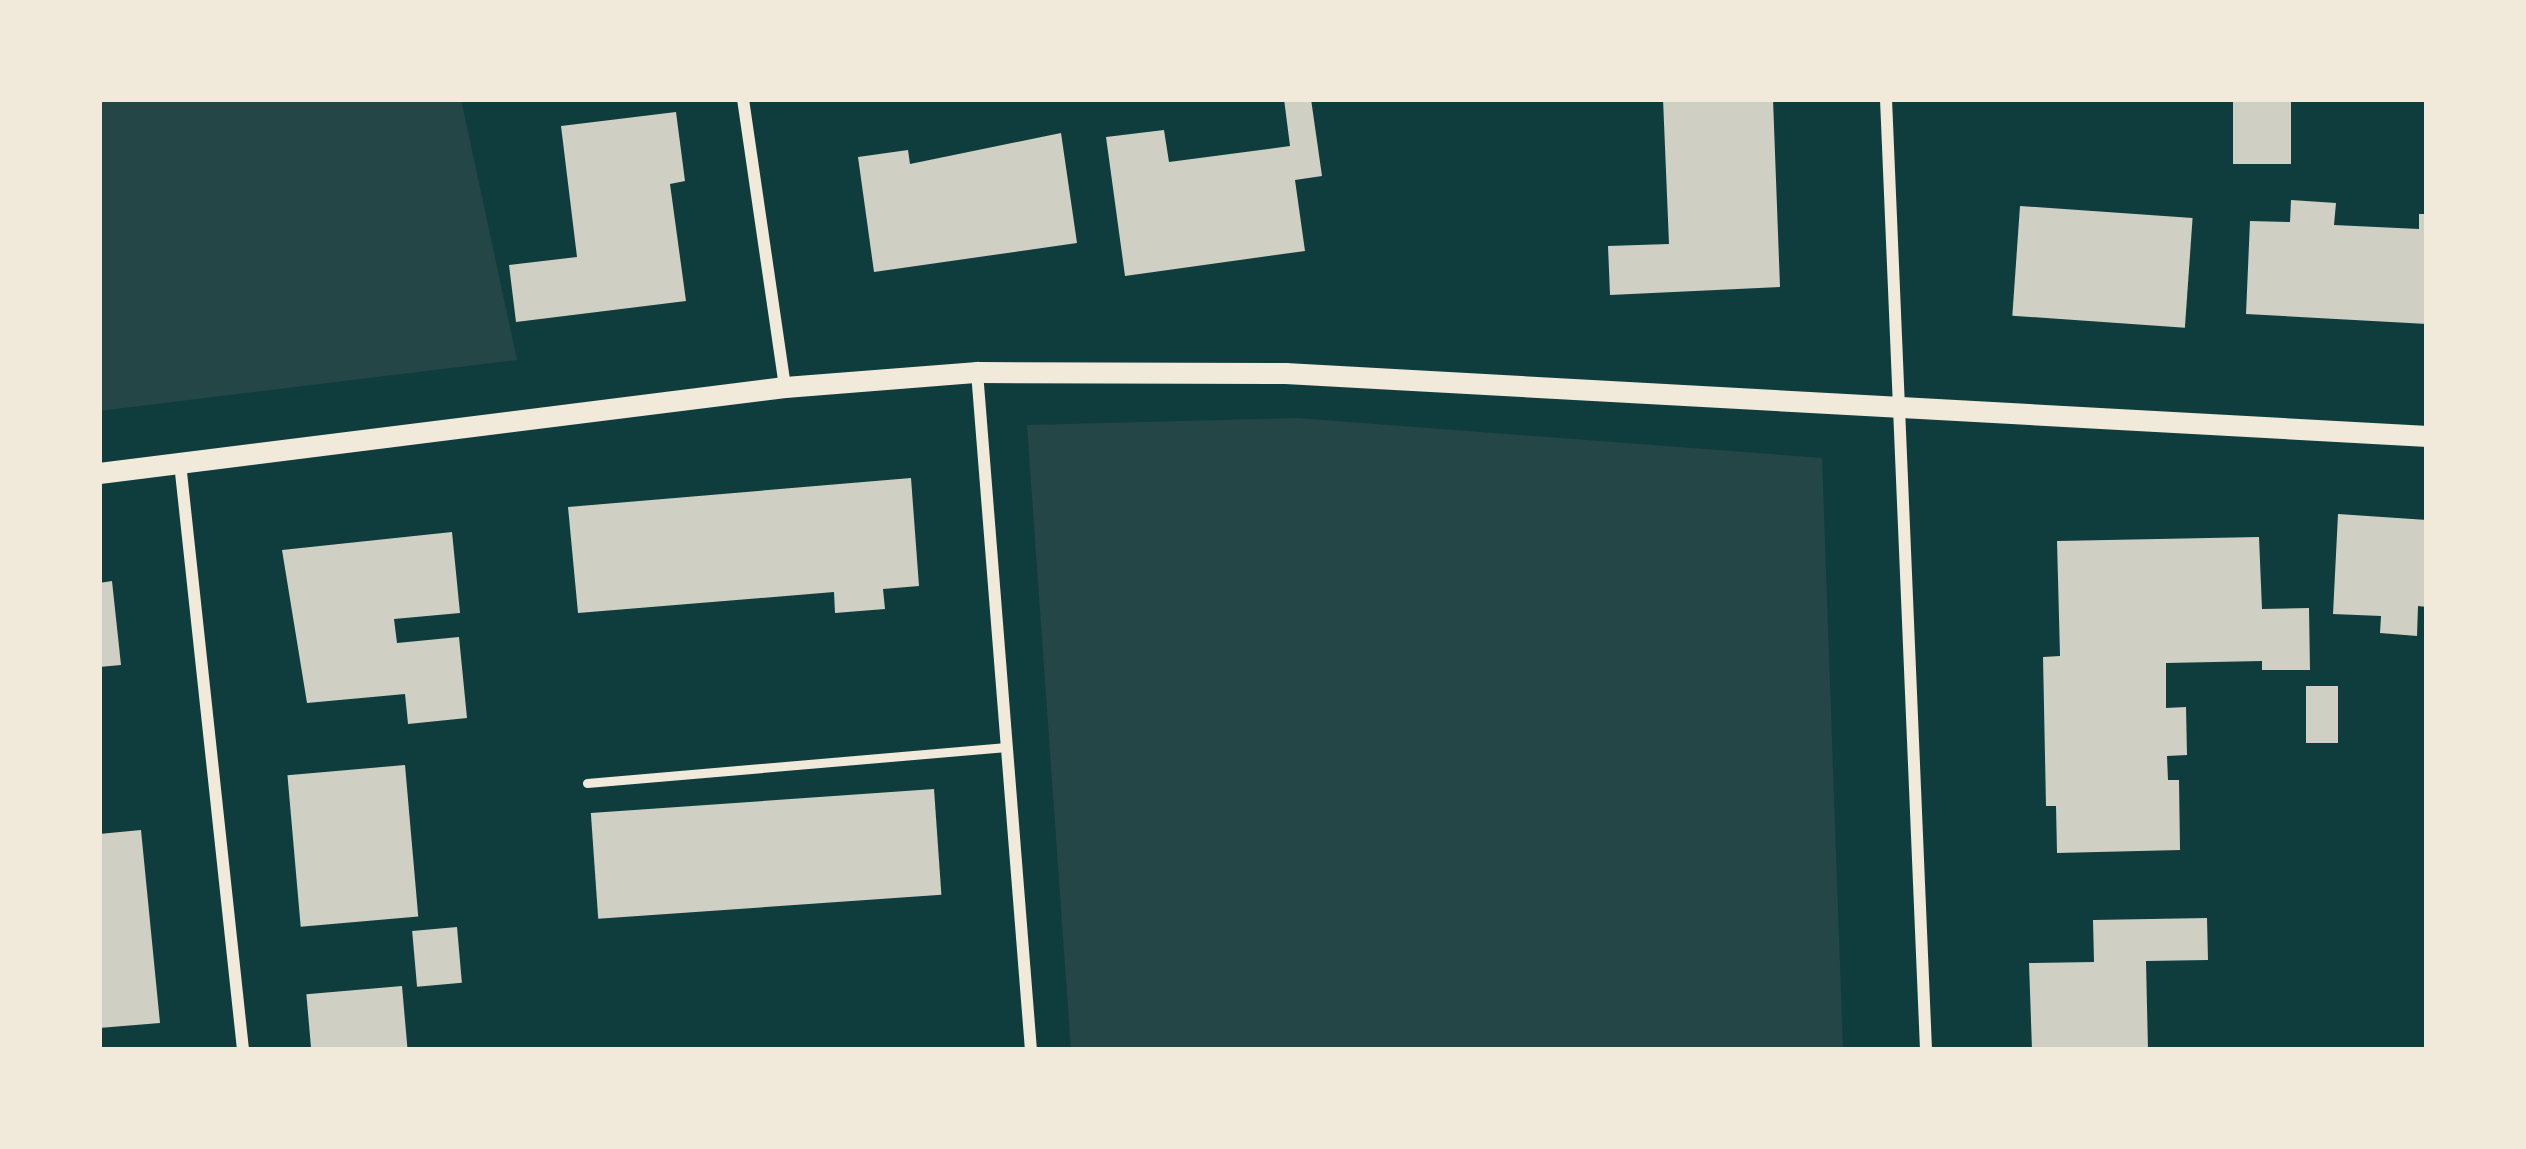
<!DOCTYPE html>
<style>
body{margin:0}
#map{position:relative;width:2526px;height:1149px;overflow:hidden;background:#0f3d3e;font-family:"DM Sans",sans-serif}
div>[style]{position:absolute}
.green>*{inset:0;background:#244646}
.building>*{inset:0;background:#cfcfc3;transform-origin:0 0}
.service>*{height:9px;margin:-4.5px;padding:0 4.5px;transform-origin:4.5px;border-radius:4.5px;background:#f1e9da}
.minor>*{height:12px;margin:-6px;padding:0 6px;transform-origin:6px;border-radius:6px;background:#f1e9da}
.tertiary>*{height:21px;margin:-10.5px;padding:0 10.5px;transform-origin:10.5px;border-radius:10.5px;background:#f1e9da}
span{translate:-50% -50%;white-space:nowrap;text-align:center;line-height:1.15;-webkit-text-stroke:9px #f1e9da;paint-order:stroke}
.frame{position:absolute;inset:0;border:102px solid #f1e9da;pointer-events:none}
</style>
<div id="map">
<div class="green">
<div style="clip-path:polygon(99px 99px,461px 99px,517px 360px,99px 411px)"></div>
<div style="clip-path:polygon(1297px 418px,1822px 458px,1843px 1050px,1071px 1050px,1027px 425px)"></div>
</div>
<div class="building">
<div style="clip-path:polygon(1284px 99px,1311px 99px,1322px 176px,1295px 180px,1305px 251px,1125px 276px,1106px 137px,1164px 130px,1169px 162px,1290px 146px)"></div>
<div style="clip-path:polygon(1663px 99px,1773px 99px,1780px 287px,1610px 295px,1608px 246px,1669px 244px)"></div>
<div style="left:2233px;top:99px;width:58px;height:65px"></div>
<div style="clip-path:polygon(676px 112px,685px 181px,670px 184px,686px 301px,516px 322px,509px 265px,577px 257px,561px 126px)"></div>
<div style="clip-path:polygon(1061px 133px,1077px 243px,874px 272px,858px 157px,908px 150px,910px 164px)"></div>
<div style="clip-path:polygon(2291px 200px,2336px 203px,2334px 225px,2419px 229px,2419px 214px,2427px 214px,2427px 324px,2246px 314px,2250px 221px,2290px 222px)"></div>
<div style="left:2020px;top:206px;width:173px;height:110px;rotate:4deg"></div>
<div style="clip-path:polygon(911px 478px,919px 586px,883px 589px,885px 609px,835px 613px,834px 592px,578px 613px,568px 507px)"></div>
<div style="clip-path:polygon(2338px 514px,2427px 520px,2427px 607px,2418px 606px,2417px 636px,2380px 633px,2381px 616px,2333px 614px)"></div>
<div style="clip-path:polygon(452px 532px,460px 613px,394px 619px,397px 643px,459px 637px,467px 718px,408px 724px,405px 694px,307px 703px,282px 550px)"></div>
<div style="clip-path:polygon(2259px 537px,2262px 609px,2309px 608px,2310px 670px,2262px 670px,2262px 661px,2166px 663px,2166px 708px,2186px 707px,2187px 755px,2167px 756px,2168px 780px,2179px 780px,2180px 850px,2057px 853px,2056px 806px,2046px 806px,2043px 657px,2060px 656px,2057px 541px)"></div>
<div style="clip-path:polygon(112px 581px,121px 665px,99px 667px,99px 583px)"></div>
<div style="left:2306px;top:686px;width:32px;height:57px"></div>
<div style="left:405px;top:765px;width:152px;height:118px;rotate:85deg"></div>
<div style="left:934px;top:789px;width:106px;height:344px;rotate:86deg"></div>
<div style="clip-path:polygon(141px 830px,160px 1023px,99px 1028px,99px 834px)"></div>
<div style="clip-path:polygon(2207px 918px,2208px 960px,2146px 961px,2148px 1050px,2032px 1050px,2029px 963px,2094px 962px,2093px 920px)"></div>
<div style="left:457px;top:927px;width:56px;height:45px;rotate:85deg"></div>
<div style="left:402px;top:986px;width:64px;height:96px;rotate:85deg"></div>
</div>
<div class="service">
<div style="left:587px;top:783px;width:421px;rotate:-4.9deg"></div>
</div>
<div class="minor">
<div style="left:743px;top:99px;width:291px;rotate:81.7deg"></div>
<div style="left:1886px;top:99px;width:952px;rotate:87.59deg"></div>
<div style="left:977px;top:372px;width:680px;rotate:85.45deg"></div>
<div style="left:180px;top:463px;width:590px;rotate:83.87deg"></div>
</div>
<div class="tertiary">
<div style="left:99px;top:473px;width:691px;rotate:-7.15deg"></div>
<div style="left:785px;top:387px;width:193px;rotate:-4.5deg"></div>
<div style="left:977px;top:372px;width:308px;rotate:0.2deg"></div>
<div style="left:1285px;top:373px;width:1144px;rotate:3.16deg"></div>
</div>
<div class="frame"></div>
</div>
